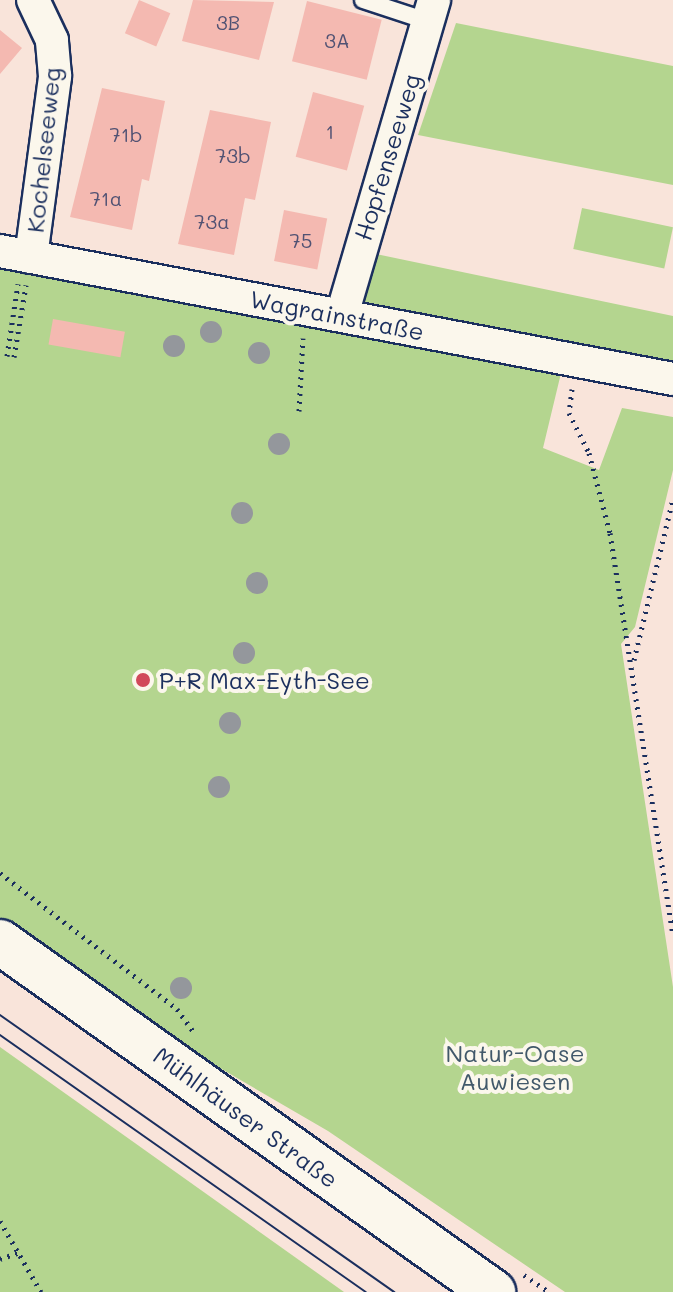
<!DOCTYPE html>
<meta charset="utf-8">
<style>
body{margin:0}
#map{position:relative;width:673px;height:1292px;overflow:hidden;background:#f9e4da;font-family:Mali,sans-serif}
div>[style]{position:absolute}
.green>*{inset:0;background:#b4d58f;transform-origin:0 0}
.building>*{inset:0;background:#f4b9b1;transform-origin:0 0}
.path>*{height:5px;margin-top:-2.5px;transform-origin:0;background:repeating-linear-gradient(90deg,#1b2f5e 0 2px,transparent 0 8px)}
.roads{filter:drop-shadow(2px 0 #1b2f5e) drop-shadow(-2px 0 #1b2f5e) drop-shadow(0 2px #1b2f5e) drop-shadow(0 -2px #1b2f5e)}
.service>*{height:16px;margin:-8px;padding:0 8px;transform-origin:8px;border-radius:8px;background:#fbf7ec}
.minor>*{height:32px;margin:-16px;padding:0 16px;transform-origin:16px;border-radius:16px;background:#fbf7ec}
.secondary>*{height:44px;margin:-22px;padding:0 22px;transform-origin:22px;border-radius:22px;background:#fbf7ec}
.tram>*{height:2px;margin:-1px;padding:0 1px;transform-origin:1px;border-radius:1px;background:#1b2f5e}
.trees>*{width:22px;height:22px;margin:-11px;border-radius:50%;background:#94979c}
.dots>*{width:22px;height:22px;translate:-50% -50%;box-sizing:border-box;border:4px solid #fbf7ec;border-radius:50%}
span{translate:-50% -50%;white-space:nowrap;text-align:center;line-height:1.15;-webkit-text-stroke:8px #fbf7ec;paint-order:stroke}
.number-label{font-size:20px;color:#515273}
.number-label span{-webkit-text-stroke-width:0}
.street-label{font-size:24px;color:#1b2f5e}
.poi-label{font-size:24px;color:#1b2f5e}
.left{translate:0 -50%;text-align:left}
.park-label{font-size:24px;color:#41586a}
</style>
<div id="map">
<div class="green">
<div style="clip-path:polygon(456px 23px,673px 66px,673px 185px,418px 135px)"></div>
<div style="left:582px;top:208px;width:93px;height:42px;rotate:12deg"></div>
<div style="clip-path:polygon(376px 254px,673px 316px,673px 364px,361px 305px)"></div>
<div style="clip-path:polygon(0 266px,562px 369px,543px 448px,599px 470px,622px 408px,673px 417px,673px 470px,635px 627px,621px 644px,673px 987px,673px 1292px,565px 1292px,328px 1131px,146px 1025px,0 920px)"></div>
<div style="clip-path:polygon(0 1047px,344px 1292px,0 1292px)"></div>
</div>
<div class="building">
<div style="left:139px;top:0;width:34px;height:36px;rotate:23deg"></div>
<div style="clip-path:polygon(193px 0,274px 2px,259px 60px,182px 41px)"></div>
<div style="left:307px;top:1px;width:77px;height:62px;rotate:14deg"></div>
<div style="clip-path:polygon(0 30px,22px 48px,0 74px)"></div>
<div style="clip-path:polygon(102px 88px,165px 101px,149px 181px,142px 179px,132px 230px,70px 217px)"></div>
<div style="left:313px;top:92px;width:53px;height:67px;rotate:15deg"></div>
<div style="clip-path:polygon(210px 110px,271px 122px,255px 200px,245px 198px,234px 255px,178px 244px)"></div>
<div style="left:284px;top:210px;width:44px;height:52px;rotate:11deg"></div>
<div style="left:53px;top:319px;width:73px;height:26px;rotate:10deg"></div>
</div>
<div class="path">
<div style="left:7px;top:356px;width:73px;rotate:-81.3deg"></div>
<div style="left:14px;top:357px;width:73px;rotate:-80.5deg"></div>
<div style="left:572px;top:389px;width:24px;rotate:97deg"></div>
<div style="left:569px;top:413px;width:45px;rotate:63.4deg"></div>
<div style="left:589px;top:453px;width:83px;rotate:75.3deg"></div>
<div style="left:610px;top:533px;width:408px;rotate:81.1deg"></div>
<div style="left:299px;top:411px;width:73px;rotate:-86.9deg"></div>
<div style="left:634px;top:660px;width:166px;rotate:-76.4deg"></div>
<div style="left:0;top:873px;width:223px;rotate:37.5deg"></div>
<div style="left:177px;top:1009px;width:29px;rotate:54deg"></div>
<div style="left:0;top:1221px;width:82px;rotate:60deg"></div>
<div style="left:0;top:1259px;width:21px;rotate:-19deg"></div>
<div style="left:524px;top:1275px;width:30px;rotate:34deg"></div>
</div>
<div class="roads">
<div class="service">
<div style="left:363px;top:0;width:67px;rotate:18.2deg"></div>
</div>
<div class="minor">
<div style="left:0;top:251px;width:685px;rotate:10.77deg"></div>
<div style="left:31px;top:257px;width:183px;rotate:-82.4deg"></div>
<div style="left:55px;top:76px;width:36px;rotate:-95deg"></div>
<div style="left:52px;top:40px;width:44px;rotate:-115.4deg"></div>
<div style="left:342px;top:315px;width:328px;rotate:-73.7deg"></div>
</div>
<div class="secondary">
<div style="left:0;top:942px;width:605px;rotate:35.37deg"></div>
</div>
</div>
<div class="tram">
<div style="left:0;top:1015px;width:482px;rotate:35.1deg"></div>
<div style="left:0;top:1035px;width:447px;rotate:35.1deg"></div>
</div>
<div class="trees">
<div style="left:211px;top:332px"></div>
<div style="left:174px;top:346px"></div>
<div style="left:259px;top:353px"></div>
<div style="left:279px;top:444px"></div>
<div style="left:242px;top:513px"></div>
<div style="left:257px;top:583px"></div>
<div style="left:244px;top:653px"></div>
<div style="left:230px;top:723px"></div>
<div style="left:219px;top:787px"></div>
<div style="left:181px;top:988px"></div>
</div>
<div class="dots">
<div style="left:143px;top:680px;background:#d1495b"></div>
</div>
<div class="number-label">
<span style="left:228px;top:22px">3B</span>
<span style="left:337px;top:40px">3A</span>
<span style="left:330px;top:131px">1</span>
<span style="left:126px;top:134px">71b</span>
<span style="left:233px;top:155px">73b</span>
<span style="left:106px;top:198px">71a</span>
<span style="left:212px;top:221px">73a</span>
<span style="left:301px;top:240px">75</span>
</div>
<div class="street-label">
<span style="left:43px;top:150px;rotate:-84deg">Kochelseeweg</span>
<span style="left:387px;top:157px;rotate:-73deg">Hopfenseeweg</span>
<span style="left:337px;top:315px;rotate:11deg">Wagrainstraße</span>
<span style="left:246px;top:1117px;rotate:36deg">Mühlhäuser Straße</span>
</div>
<div class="poi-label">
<span class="left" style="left:159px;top:680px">P+R Max-Eyth-See</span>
</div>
<div class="park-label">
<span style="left:515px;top:1067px">Natur-Oase<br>Auwiesen</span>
</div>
</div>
